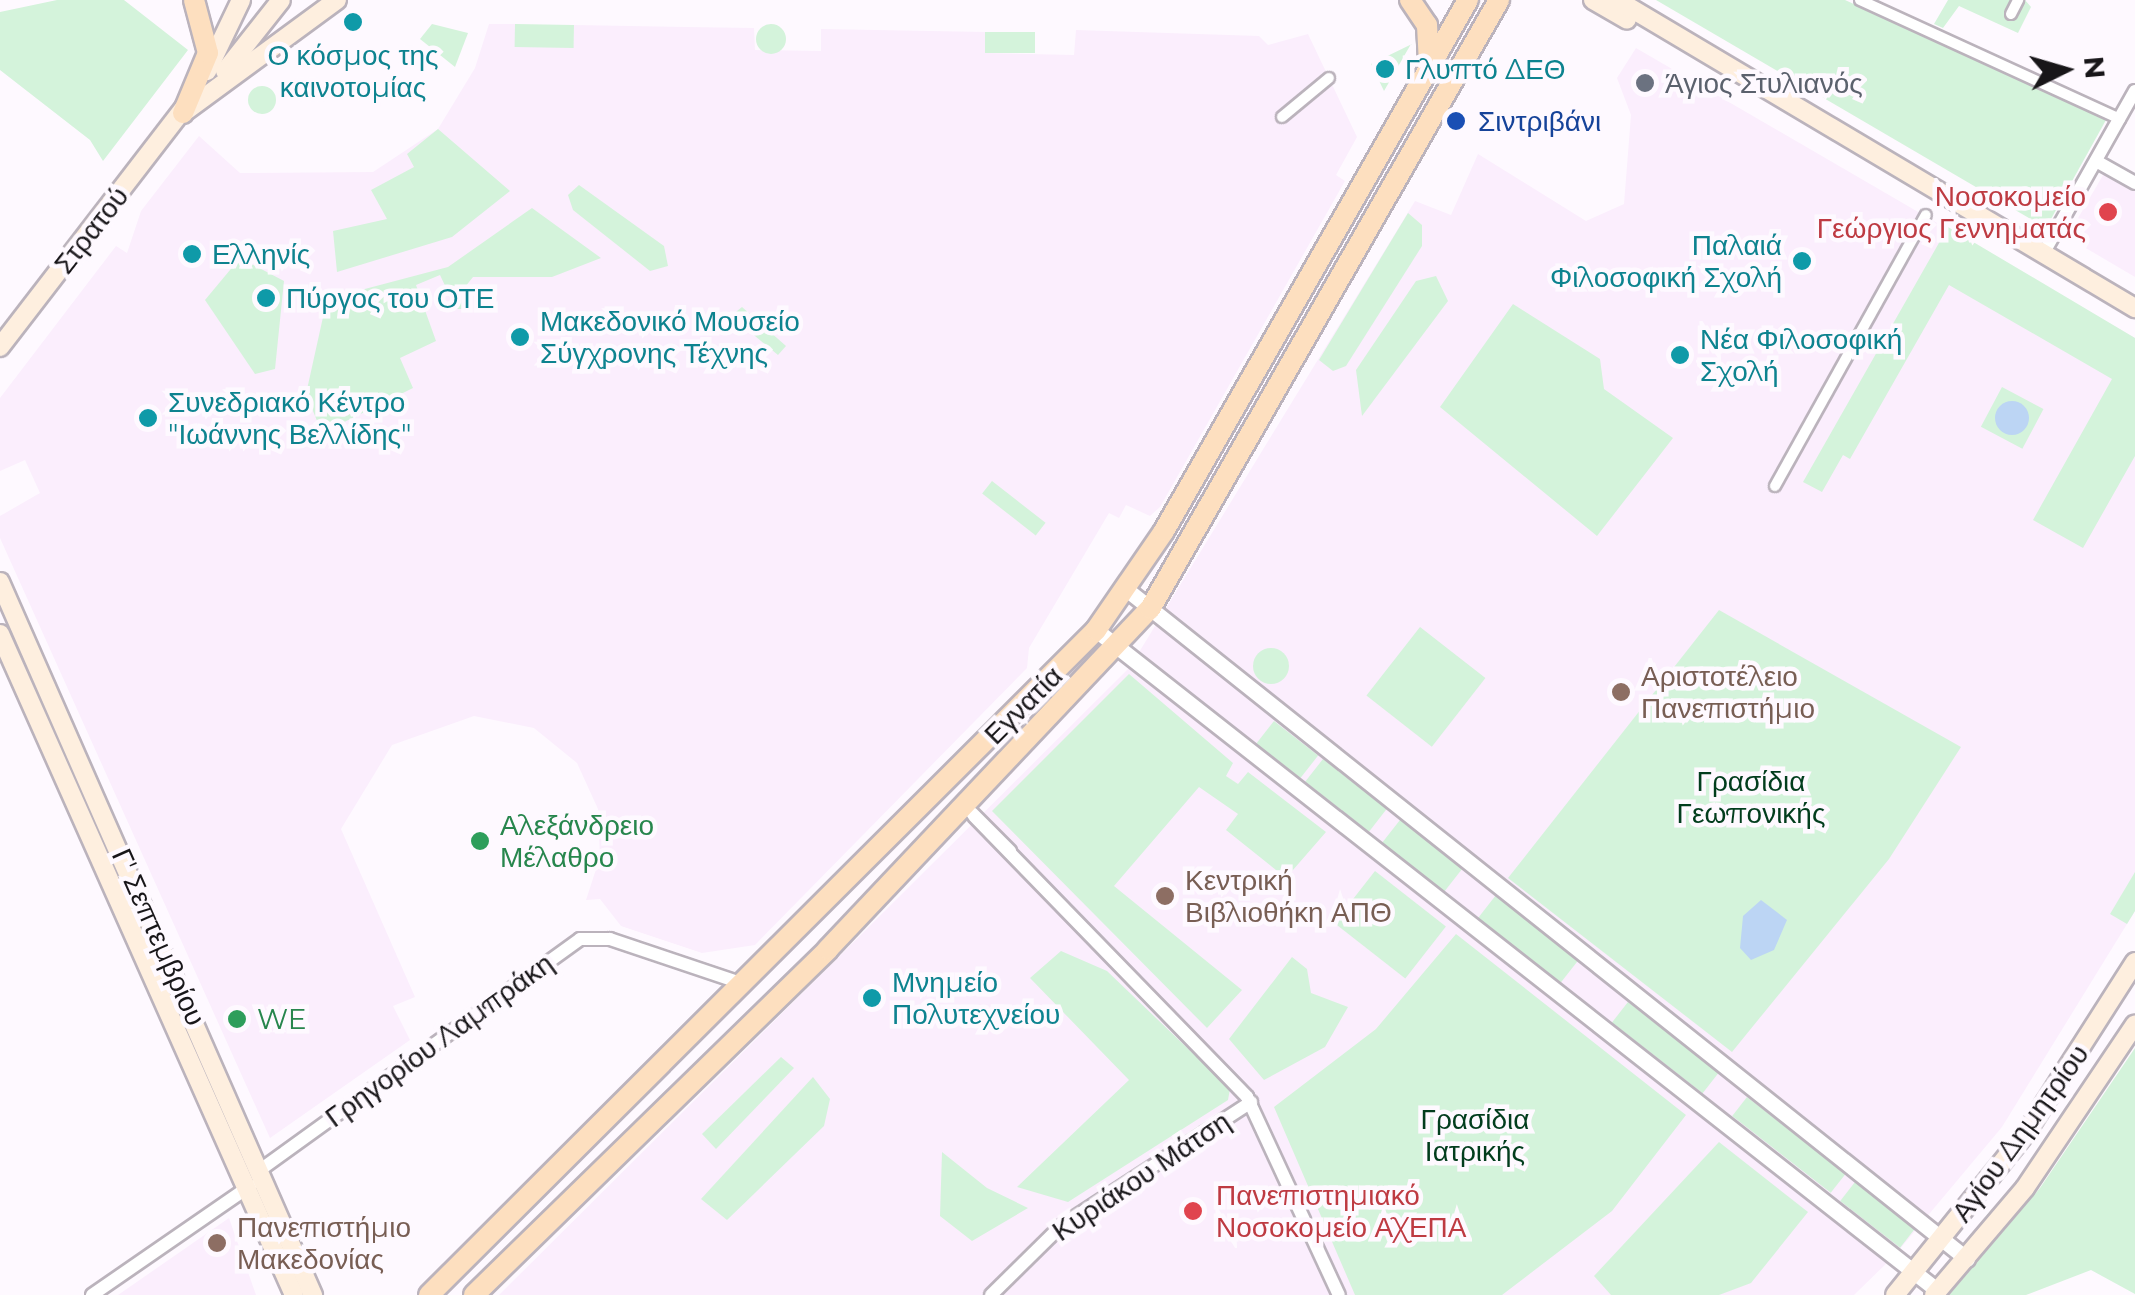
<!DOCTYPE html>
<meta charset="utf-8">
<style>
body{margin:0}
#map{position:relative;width:2135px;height:1295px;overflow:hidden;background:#fef9ff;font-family:Montserrat,sans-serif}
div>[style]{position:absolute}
.built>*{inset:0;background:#fbeefd}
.green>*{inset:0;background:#d4f3db;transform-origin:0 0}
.round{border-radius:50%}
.water>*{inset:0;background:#bcd5f4}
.roads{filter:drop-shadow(2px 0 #bbb3bc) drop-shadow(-2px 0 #bbb3bc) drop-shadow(0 2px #bbb3bc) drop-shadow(0 -2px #bbb3bc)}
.pedestrian>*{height:10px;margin:-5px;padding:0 5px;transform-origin:5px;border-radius:5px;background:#fff}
.minor>*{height:12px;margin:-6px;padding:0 6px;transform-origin:6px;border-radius:6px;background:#fff}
.tertiary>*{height:15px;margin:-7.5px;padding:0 7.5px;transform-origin:7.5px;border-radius:7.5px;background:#fff}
.secondary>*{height:18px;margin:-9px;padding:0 9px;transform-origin:9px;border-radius:9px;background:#feefdf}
.primary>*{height:20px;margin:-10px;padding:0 10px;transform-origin:10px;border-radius:10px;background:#fddfbf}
.dots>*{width:28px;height:28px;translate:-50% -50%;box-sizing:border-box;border:5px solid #fef9ff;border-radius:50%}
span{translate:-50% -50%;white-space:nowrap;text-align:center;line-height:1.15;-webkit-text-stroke:9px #fef9ff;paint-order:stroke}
.culture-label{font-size:28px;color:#0d838f}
.left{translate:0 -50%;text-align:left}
.right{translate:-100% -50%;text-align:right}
.worship-label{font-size:28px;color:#5b616d}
.transit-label{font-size:28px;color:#164399}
.health-label{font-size:28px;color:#be3a42}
.street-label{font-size:28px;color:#181619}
.education-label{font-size:28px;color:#785e54}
.park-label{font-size:28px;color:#023d1d}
.leisure-label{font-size:28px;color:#27864d}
.north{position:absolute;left:2015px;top:20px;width:100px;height:100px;-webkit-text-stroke:8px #fef9ff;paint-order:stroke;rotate:85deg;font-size:28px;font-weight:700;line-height:40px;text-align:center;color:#181619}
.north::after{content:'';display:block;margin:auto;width:35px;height:45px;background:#181619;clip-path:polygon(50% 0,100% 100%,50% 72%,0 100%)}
</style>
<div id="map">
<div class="built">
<div style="clip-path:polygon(489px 24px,515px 24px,517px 47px,573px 47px,574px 25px,686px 27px,754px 28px,755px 50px,821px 51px,821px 29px,985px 32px,986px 53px,1074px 55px,1076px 30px,1259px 36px,1268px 45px,1308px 34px,1357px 137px,1336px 175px,1345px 181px,1160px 507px,1150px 516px,1126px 505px,1119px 518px,1109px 513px,1029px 648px,1027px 668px,755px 945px,702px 953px,621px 926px,600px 899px,586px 900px,600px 857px,598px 809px,577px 763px,534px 728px,474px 716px,392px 745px,341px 829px,415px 997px,393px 1006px,410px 1040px,270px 1138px,0 538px,0 516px,40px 493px,25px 460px,0 471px,0 398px,116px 246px,127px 253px,141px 211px,199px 136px,240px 173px,373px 172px,438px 129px,475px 68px)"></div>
<div style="clip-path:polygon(1636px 48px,2135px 338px,2135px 911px,2002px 1127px,1894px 1256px,1854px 1295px,499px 1295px,1130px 667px,1415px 201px,1451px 215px,1478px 154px,1586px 221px,1624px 204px,1631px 115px,1617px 78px)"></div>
<div style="clip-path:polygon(2106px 170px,2135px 187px,2135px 277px,2067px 237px)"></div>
<div style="clip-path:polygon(229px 1218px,256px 1295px,118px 1295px)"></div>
</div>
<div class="green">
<div style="clip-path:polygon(57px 0,124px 0,188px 50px,103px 161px,90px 140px,0 70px,0 12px)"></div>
<div style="clip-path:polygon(1656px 0,1845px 0,2106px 120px,2046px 228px)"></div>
<div style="clip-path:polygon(1948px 0,2025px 0,2031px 7px,2018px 33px,1959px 6px,1943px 28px,1934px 24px)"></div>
<div class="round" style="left:756px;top:24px;width:30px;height:30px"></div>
<div style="clip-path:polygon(432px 24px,468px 33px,455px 67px,420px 39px)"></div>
<div style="left:515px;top:24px;width:59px;height:23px;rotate:1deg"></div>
<div style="left:985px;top:32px;width:50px;height:21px"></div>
<div style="clip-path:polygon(1412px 44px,1411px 44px,1384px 91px,1371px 64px)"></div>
<div class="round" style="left:248px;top:86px;width:28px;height:28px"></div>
<div style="clip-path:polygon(438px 129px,510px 191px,452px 237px,337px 272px,333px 231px,387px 219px,371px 190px,414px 167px,407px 154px)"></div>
<div style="clip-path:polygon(579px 185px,664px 246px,668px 266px,650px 271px,573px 210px,568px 195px)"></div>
<div style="clip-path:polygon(532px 208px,601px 258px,552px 277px,473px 277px,461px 292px,467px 309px,456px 309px,440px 275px,416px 285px,436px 341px,400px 358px,413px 388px,322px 433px,306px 394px,327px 299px,448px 267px)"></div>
<div style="clip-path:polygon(1408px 213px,1422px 225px,1422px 246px,1346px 366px,1333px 371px,1319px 360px)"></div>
<div style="clip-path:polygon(1948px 227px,2135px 338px,2135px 456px,2083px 548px,2033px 520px,2112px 379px,1949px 285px,1850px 459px,1843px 455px,1822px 492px,1803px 482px)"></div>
<div style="clip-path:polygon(240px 258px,284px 281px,275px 369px,255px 374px,205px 300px)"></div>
<div style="clip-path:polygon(1436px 276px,1448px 301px,1362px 416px,1356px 370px,1416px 281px)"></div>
<div style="clip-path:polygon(1513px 304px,1600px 359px,1604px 389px,1673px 438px,1597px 536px,1440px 407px)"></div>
<div style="clip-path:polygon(742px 307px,786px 346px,778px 355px,731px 316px)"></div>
<div style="left:2002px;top:387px;width:47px;height:45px;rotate:28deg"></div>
<div style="left:992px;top:481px;width:68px;height:16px;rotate:38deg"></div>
<div style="clip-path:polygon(1719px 610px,1961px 747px,1889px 859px,1732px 1052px,1508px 878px)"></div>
<div style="left:1420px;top:627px;width:83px;height:87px;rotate:38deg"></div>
<div class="round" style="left:1253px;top:648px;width:36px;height:36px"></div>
<div style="clip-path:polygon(1129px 674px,1233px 763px,1226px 776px,1238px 784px,1248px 772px,1326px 832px,1286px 878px,1226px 830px,1238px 814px,1199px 787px,1114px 886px,1242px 990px,1207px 1028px,992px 811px)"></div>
<div style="left:1274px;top:721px;width:56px;height:29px;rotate:38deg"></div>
<div style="left:1323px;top:759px;width:81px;height:29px;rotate:38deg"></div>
<div style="left:1400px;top:820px;width:79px;height:29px;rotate:38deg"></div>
<div style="left:1375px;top:871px;width:90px;height:66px;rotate:38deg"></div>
<div style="clip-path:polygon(2135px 872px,2135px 911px,2127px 924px,2110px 914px)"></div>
<div style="left:1496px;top:895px;width:105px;height:31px;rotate:38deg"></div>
<div style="clip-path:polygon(1456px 934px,1686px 1115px,1612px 1211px,1502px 1295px,1355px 1295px,1274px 1107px,1376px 1029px)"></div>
<div style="clip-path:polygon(1061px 951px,1107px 971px,1230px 1089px,1228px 1100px,1068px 1202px,1017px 1187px,1129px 1080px,1030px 978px)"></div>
<div style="clip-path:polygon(1292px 957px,1307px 969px,1311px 993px,1348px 1007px,1325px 1047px,1264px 1080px,1229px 1039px)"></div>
<div style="left:1628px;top:1002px;width:115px;height:26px;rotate:38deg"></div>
<div style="clip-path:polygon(2135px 1048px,2135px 1294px,2091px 1270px,2026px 1295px,1949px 1295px,2040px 1188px)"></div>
<div style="clip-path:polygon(781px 1057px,794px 1068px,716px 1149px,702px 1134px)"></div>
<div style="clip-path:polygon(813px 1077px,830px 1099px,824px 1126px,727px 1220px,701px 1199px)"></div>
<div style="left:1747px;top:1097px;width:125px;height:24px;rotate:38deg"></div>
<div style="clip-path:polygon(1719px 1142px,1808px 1212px,1751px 1283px,1719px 1295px,1611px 1295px,1594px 1276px)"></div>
<div style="clip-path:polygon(942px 1152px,987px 1188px,1028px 1208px,972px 1241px,940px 1216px)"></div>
<div style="left:1855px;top:1182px;width:76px;height:24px;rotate:38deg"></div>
</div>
<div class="water">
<div class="round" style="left:1995px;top:401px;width:34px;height:34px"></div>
<div style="clip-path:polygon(1761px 900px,1787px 920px,1774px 950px,1751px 960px,1740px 948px,1743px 916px)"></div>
</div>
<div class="roads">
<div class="pedestrian">
<div style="left:1860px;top:0;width:286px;rotate:24.6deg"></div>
<div style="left:2011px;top:14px;width:16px;rotate:-63deg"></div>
<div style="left:1282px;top:117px;width:61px;rotate:-39.7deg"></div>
<div style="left:1775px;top:486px;width:310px;rotate:-60.9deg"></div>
</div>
<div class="minor">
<div style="left:2096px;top:161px;width:45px;rotate:29.4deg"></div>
<div style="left:2043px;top:254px;width:187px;rotate:-60.6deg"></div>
<div style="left:972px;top:813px;width:54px;rotate:45deg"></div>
<div style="left:974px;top:816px;width:392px;rotate:45.8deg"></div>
<div style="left:1247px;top:1097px;width:218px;rotate:65.1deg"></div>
<div style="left:260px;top:1170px;width:395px;rotate:-35.8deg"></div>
<div style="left:580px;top:939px;width:30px"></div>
<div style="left:610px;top:939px;width:138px;rotate:18.6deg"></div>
<div style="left:92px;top:1295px;width:192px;rotate:-34.6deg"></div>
<div style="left:991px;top:1295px;width:98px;rotate:-44.6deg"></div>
<div style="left:1061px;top:1226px;width:227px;rotate:-33.1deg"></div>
</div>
<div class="tertiary">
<div style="left:1126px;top:589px;width:1075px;rotate:38.54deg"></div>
<div style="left:1096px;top:630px;width:1070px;rotate:38.13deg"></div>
</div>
<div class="secondary">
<div style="left:1593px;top:0;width:39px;rotate:30deg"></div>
<div style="left:1617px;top:0;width:603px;rotate:30.74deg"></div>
<div style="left:207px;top:71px;width:79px;rotate:-64.4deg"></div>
<div style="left:225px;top:71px;width:90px;rotate:-51.7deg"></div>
<div style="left:183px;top:113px;width:191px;rotate:-36.3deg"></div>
<div style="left:0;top:347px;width:309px;rotate:-52.4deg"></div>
<div style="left:0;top:582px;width:779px;rotate:66.3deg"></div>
<div style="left:0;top:634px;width:723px;rotate:66.02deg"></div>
<div style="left:1895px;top:1295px;width:207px;rotate:-51.1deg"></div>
<div style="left:2025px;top:1134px;width:204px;rotate:-57.4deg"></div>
<div style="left:1934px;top:1295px;width:140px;rotate:-49.6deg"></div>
<div style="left:2025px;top:1188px;width:197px;rotate:-56.1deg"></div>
</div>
<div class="primary">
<div style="left:1410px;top:0;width:30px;rotate:56deg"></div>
<div style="left:1427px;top:25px;width:37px;rotate:87deg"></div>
<div style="left:183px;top:113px;width:65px;rotate:-67.4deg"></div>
<div style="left:208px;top:53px;width:55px;rotate:-104.8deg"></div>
<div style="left:429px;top:1295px;width:942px;rotate:-44.91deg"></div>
<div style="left:1096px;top:630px;width:120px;rotate:-55.5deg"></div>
<div style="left:1164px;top:531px;width:612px;rotate:-60.21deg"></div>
<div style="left:474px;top:1295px;width:495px;rotate:-44.3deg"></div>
<div style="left:828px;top:949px;width:468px;rotate:-46.6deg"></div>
<div style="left:1150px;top:609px;width:702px;rotate:-60.18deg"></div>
</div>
</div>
<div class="dots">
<div style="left:353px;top:22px;background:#0f9aa8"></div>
<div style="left:1385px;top:69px;background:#0f9aa8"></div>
<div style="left:1645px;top:83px;background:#6b7280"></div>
<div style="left:1456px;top:121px;background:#1a4fb4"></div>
<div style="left:2108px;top:212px;background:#e0444e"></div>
<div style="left:192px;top:254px;background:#0f9aa8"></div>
<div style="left:1802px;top:261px;background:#0f9aa8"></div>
<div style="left:266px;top:298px;background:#0f9aa8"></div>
<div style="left:520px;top:337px;background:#0f9aa8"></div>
<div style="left:1680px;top:355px;background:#0f9aa8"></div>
<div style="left:148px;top:418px;background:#0f9aa8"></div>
<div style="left:1621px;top:692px;background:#8d6e63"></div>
<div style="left:480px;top:841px;background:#2e9e5b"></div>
<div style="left:1165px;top:896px;background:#8d6e63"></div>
<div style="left:872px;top:998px;background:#0f9aa8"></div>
<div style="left:237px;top:1019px;background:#2e9e5b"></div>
<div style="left:1193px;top:1211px;background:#e0444e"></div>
<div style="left:217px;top:1243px;background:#8d6e63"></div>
</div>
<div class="culture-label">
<span style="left:353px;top:71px">Ο κόσμος της<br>καινοτομίας</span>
<span class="left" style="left:1405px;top:69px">Γλυπτό ΔΕΘ</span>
<span class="right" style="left:1782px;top:261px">Παλαιά<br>Φιλοσοφική Σχολή</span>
<span class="left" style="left:212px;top:254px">Ελληνίς</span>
<span class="left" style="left:286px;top:298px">Πύργος του ΟΤΕ</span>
<span class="left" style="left:540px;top:337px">Μακεδονικό Μουσείο<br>Σύγχρονης Τέχνης</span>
<span class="left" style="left:1700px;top:355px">Νέα Φιλοσοφική<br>Σχολή</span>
<span class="left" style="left:168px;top:418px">Συνεδριακό Κέντρο<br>"Ιωάννης Βελλίδης"</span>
<span class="left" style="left:892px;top:998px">Μνημείο<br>Πολυτεχνείου</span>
</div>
<div class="worship-label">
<span class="left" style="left:1665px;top:83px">Άγιος Στυλιανός</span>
</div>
<div class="transit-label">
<span class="left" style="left:1478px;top:121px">Σιντριβάνι</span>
</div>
<div class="health-label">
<span class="right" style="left:2086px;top:212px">Νοσοκομείο<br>Γεώργιος Γεννηματάς</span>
<span class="left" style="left:1216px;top:1211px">Πανεπιστημιακό<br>Νοσοκομείο ΑΧΕΠΑ</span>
</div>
<div class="street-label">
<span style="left:91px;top:230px;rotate:-52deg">Στρατού</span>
<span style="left:1023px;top:705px;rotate:-45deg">Εγνατία</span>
<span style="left:159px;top:937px;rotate:66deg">Γ' Σεπτεμβρίου</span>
<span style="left:439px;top:1040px;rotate:-36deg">Γρηγορίου Λαμπράκη</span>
<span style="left:2020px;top:1133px;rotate:-54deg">Αγίου Δημητρίου</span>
<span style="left:1141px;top:1176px;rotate:-34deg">Κυριάκου Μάτση</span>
</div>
<div class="education-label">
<span class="left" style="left:1641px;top:692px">Αριστοτέλειο<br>Πανεπιστήμιο</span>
<span class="left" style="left:1185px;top:896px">Κεντρική<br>Βιβλιοθήκη ΑΠΘ</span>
<span class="left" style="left:237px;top:1243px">Πανεπιστήμιο<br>Μακεδονίας</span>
</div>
<div class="park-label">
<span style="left:1751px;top:797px">Γρασίδια<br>Γεωπονικής</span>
<span style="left:1475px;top:1135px">Γρασίδια<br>Ιατρικής</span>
</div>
<div class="leisure-label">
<span class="left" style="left:500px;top:841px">Αλεξάνδρειο<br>Μέλαθρο</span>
<span class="left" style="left:257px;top:1019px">WE</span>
</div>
<div class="north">N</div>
</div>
